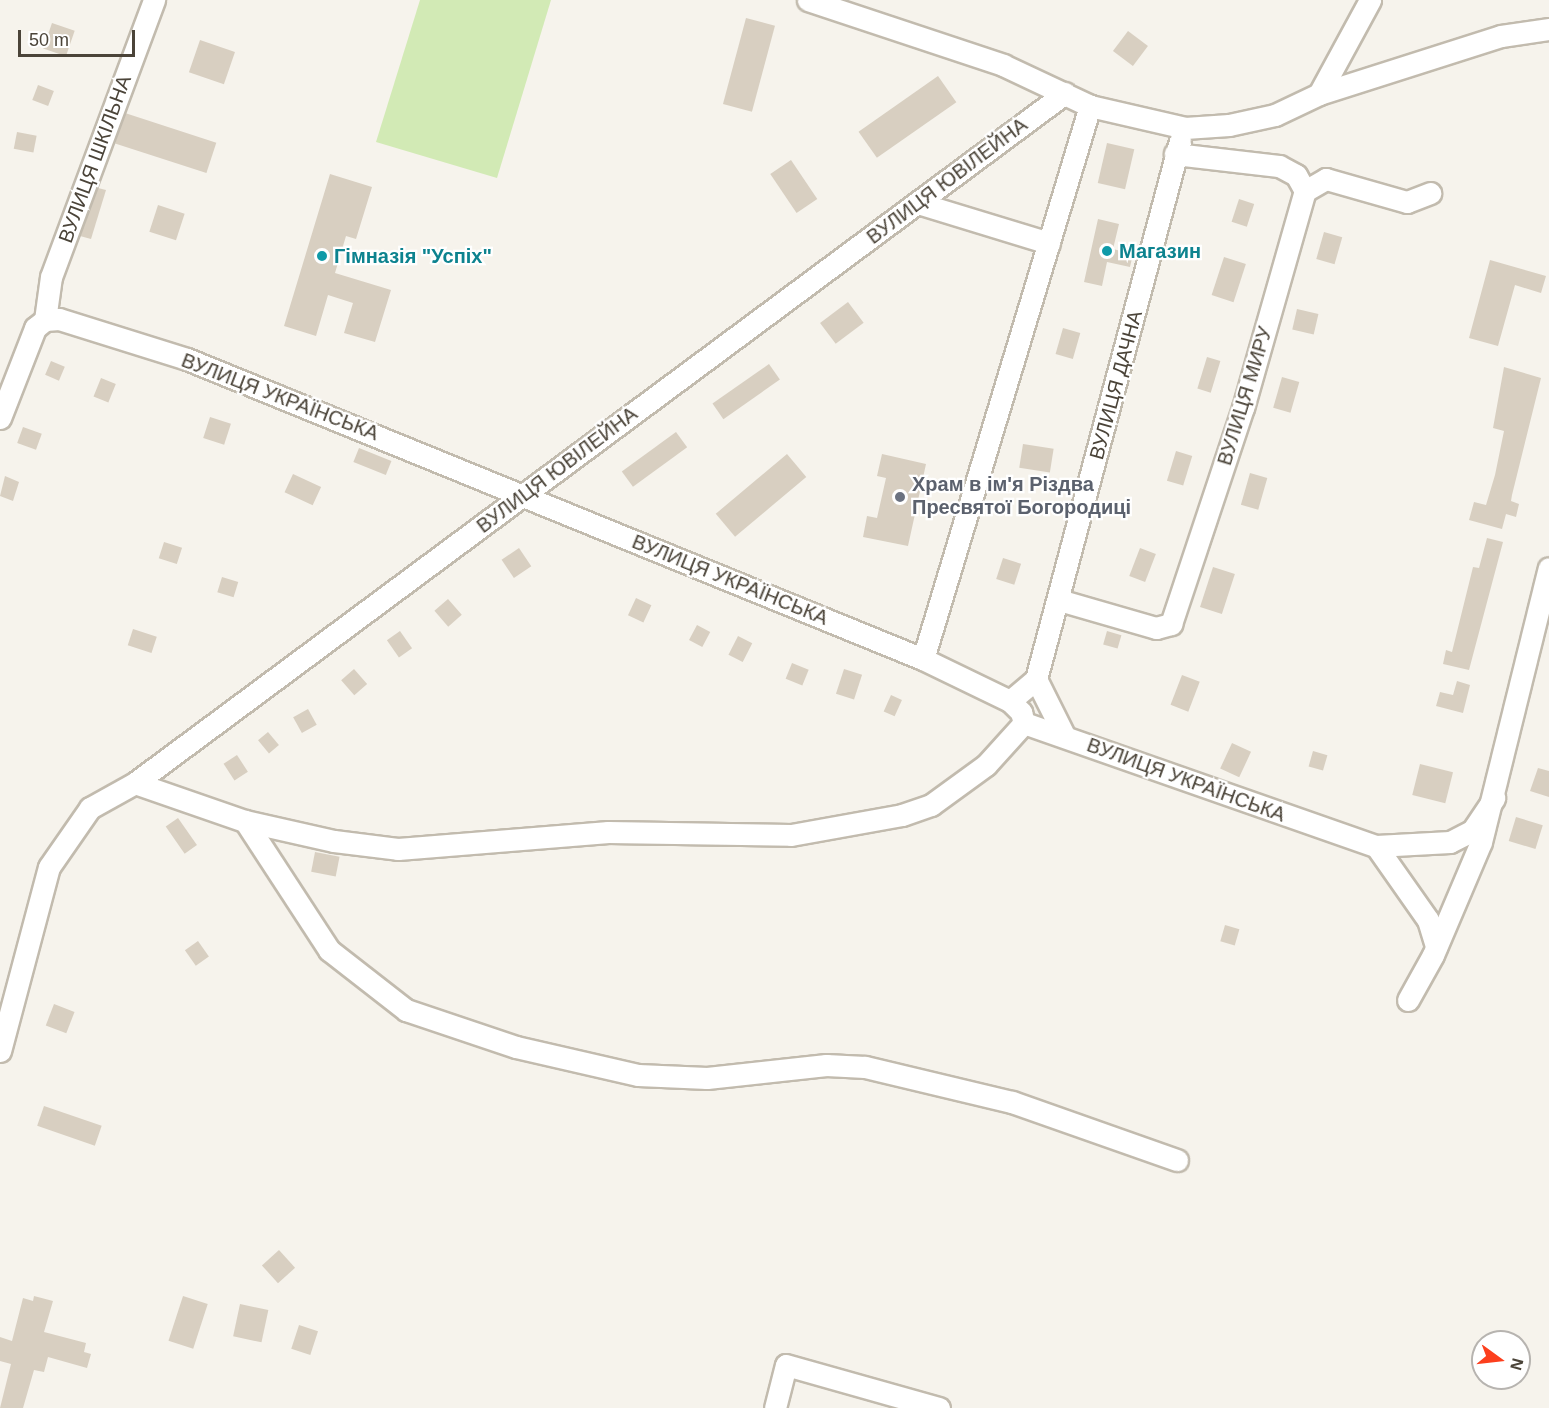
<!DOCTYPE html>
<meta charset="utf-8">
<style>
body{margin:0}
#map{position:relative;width:1549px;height:1408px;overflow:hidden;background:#f6f3ec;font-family:Helvetica,sans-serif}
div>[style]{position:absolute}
.green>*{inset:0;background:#d2eab5}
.building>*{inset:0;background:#d8cfc1;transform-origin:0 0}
.roads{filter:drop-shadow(2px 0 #c2bbae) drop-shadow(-2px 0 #c2bbae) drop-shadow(0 2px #c2bbae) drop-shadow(0 -2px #c2bbae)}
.minor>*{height:21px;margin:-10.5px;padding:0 10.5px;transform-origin:10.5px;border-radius:10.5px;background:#fff}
.dots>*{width:16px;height:16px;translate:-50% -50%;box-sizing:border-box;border:3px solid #fff;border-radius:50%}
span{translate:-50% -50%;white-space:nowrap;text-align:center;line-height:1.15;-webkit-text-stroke:4.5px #fff;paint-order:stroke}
.street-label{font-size:20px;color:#4b4439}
.culture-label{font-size:20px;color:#0d838f;font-weight:700}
.left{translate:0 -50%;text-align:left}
.worship-label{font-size:20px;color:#5b616d;font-weight:700}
.north{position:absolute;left:1471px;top:1330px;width:60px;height:60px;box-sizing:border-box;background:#fff;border:2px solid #b7b4b0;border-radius:50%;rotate:105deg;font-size:16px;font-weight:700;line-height:24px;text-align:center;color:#4b4439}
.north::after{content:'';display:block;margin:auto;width:21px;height:27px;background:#fc3f1d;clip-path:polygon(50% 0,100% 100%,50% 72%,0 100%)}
.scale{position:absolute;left:18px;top:30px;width:117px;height:27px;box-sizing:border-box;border:3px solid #4b4439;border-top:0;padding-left:8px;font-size:18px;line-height:21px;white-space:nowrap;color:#4b4439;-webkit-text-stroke:4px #fff;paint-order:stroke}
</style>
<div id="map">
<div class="green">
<div style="clip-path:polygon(420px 0,551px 0,497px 178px,376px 142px)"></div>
</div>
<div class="building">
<div style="left:746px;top:18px;width:30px;height:89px;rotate:15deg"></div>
<div style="left:52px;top:23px;width:24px;height:27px;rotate:19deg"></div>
<div style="left:1128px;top:31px;width:25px;height:25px;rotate:37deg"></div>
<div style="left:200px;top:40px;width:37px;height:34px;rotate:19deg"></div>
<div style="left:938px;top:76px;width:32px;height:97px;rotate:55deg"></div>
<div style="left:38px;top:85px;width:17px;height:16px;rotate:21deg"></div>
<div style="left:125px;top:113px;width:96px;height:32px;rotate:18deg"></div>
<div style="left:17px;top:132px;width:20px;height:17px;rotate:11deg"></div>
<div style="left:1107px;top:143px;width:28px;height:41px;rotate:13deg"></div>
<div style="left:791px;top:160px;width:47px;height:25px;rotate:56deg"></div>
<div style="clip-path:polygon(330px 174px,372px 187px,356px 239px,346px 236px,335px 273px,391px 290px,375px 342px,344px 333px,353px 303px,328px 295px,316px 336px,284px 326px)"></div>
<div style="clip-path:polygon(98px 188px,106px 190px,91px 239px,80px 236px)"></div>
<div style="left:1239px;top:199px;width:16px;height:24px;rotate:18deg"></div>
<div style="left:158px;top:205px;width:28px;height:28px;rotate:18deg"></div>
<div style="clip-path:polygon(1098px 219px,1119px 224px,1113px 249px,1133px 254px,1130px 267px,1107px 262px,1102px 286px,1084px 282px)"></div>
<div style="left:1324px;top:232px;width:19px;height:28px;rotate:16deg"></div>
<div style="left:1224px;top:257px;width:23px;height:40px;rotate:18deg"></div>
<div style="clip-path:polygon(1490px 260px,1546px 276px,1541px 293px,1515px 285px,1498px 346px,1469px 338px)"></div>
<div style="left:848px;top:302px;width:26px;height:35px;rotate:53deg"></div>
<div style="left:1297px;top:309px;width:22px;height:21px;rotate:13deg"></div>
<div style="left:1063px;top:328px;width:18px;height:27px;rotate:16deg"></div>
<div style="left:1207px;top:357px;width:14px;height:33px;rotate:17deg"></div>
<div style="left:51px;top:361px;width:15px;height:15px;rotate:23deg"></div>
<div style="left:769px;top:364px;width:19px;height:69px;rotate:55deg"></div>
<div style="clip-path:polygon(1504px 367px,1541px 378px,1512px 495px,1511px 501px,1519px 504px,1516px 517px,1506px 514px,1502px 529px,1469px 520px,1474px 502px,1486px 505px,1495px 475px,1504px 431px,1493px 428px)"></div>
<div style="left:1282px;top:377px;width:18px;height:32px;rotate:16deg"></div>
<div style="left:101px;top:378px;width:16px;height:20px;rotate:22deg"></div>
<div style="left:210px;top:417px;width:22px;height:22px;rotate:18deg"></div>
<div style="left:23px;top:427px;width:20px;height:17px;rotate:20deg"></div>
<div style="left:676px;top:432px;width:19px;height:67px;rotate:54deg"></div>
<div style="left:1023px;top:444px;width:31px;height:24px;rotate:9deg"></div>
<div style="left:359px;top:448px;width:35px;height:15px;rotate:22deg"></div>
<div style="left:1176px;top:451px;width:17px;height:31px;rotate:17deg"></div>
<div style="left:787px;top:454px;width:30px;height:93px;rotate:50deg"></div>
<div style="clip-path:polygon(882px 454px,926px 464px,908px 546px,863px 537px,867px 516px,877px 518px,886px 478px,877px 476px)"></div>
<div style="left:1250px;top:473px;width:18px;height:33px;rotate:16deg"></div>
<div style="left:293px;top:474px;width:31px;height:20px;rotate:25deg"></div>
<div style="clip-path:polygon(5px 476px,19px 482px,13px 501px,0 496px)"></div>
<div style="clip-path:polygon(1487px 538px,1503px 542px,1469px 670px,1443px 664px,1446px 650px,1452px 652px,1473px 567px,1479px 568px)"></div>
<div style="left:164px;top:542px;width:19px;height:17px;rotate:18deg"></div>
<div style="left:519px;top:548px;width:22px;height:21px;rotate:56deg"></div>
<div style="left:1140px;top:548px;width:17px;height:30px;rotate:21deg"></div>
<div style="left:1003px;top:558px;width:19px;height:22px;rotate:18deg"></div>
<div style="left:1213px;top:567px;width:23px;height:42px;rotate:18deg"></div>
<div style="left:222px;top:577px;width:17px;height:16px;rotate:17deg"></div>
<div style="left:636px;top:598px;width:17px;height:19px;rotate:25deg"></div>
<div style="left:448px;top:599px;width:21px;height:18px;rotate:49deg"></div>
<div style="left:697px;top:625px;width:15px;height:17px;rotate:28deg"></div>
<div style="left:133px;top:629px;width:25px;height:17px;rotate:18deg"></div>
<div style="left:400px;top:631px;width:21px;height:16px;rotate:55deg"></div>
<div style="left:1107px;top:631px;width:15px;height:14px;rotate:16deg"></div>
<div style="left:738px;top:636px;width:16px;height:21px;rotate:27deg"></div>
<div style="left:792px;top:663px;width:18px;height:17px;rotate:22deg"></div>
<div style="left:354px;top:669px;width:20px;height:17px;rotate:49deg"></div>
<div style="left:844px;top:669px;width:19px;height:26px;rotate:18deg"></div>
<div style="left:1182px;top:675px;width:19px;height:32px;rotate:21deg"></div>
<div style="clip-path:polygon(1457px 681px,1470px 685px,1463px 713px,1436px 706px,1440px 692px,1453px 695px)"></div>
<div style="left:891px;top:695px;width:12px;height:18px;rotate:24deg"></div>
<div style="left:308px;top:709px;width:18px;height:17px;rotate:61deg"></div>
<div style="left:268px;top:732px;width:17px;height:13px;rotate:50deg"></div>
<div style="left:1232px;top:743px;width:21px;height:28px;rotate:25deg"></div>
<div style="left:1313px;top:751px;width:15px;height:16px;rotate:16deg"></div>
<div style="left:237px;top:755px;width:20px;height:16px;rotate:57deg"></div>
<div style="left:1420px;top:764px;width:34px;height:32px;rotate:14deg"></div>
<div style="clip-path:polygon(1538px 768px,1549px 771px,1549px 797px,1530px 791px)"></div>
<div style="left:1516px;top:817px;width:28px;height:25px;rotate:17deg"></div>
<div style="left:178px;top:818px;width:33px;height:15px;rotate:55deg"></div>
<div style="left:315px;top:852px;width:25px;height:20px;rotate:11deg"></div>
<div style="left:1225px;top:925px;width:15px;height:17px;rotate:16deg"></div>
<div style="left:198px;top:941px;width:19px;height:16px;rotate:55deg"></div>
<div style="left:54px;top:1004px;width:22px;height:23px;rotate:21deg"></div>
<div style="left:44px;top:1106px;width:61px;height:21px;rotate:19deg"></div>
<div style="left:279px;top:1250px;width:24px;height:23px;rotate:48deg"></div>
<div style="clip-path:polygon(34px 1296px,53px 1301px,44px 1332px,86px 1343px,84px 1352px,91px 1354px,87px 1368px,48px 1357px,44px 1372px,34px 1370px,23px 1408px,0 1408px,11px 1364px,0 1361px,0 1337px,12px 1341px,23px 1298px,33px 1301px)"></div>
<div style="left:183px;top:1296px;width:26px;height:47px;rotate:18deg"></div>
<div style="left:240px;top:1304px;width:29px;height:33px;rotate:12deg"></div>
<div style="left:299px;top:1325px;width:20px;height:25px;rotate:18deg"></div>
</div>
<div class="roads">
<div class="minor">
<div style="left:808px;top:0;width:206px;rotate:18.4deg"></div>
<div style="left:1003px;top:65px;width:96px;rotate:25.2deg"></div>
<div style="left:1090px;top:106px;width:98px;rotate:13deg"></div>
<div style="left:1185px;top:128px;width:44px;rotate:-3.9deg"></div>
<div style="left:1229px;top:125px;width:47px;rotate:-12.3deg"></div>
<div style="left:1275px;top:115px;width:49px;rotate:-25.5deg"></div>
<div style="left:1319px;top:94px;width:107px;rotate:-61.5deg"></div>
<div style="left:1319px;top:94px;width:191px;rotate:-17.7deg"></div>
<div style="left:1501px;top:36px;width:49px;rotate:-8.3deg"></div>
<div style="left:1305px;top:191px;width:24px;rotate:-30deg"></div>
<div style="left:1326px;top:179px;width:84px;rotate:15.9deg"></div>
<div style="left:1407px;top:202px;width:25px;rotate:-21deg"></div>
<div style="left:918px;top:203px;width:137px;rotate:17deg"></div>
<div style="left:45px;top:320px;width:43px;rotate:-82.1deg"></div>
<div style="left:51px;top:277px;width:296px;rotate:-69.6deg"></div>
<div style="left:0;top:418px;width:97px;rotate:-68.7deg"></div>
<div style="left:35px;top:328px;width:13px;rotate:-39deg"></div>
<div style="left:45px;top:320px;width:14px;rotate:-4deg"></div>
<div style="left:59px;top:319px;width:134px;rotate:17.4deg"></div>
<div style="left:187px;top:359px;width:795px;rotate:22.18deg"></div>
<div style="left:923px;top:659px;width:97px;rotate:25.8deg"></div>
<div style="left:1010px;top:701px;width:16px;rotate:45deg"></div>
<div style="left:1021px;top:712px;width:11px;rotate:75deg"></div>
<div style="left:1024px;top:723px;width:373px;rotate:19.3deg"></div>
<div style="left:1376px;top:846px;width:74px;rotate:-3.1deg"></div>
<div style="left:1450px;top:842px;width:25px;rotate:-27deg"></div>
<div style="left:1472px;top:831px;width:40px;rotate:-56deg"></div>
<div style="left:1059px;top:600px;width:101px;rotate:16.1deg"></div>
<div style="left:1156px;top:628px;width:16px;rotate:-15deg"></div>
<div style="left:1171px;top:624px;width:228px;rotate:-71.6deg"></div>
<div style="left:1243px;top:408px;width:226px;rotate:-74.1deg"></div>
<div style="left:1305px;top:191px;width:18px;rotate:-119deg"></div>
<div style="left:1296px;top:175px;width:19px;rotate:-152deg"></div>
<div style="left:1279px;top:166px;width:105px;rotate:-173.4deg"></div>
<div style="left:923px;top:659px;width:578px;rotate:-73.2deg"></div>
<div style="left:1036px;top:679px;width:63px;rotate:63.4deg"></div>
<div style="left:1010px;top:701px;width:34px;rotate:-40deg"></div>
<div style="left:1036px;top:679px;width:557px;rotate:-75.02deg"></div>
<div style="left:135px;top:783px;width:116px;rotate:19.1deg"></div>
<div style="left:245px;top:821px;width:91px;rotate:12.7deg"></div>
<div style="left:334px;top:841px;width:64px;rotate:7.1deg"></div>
<div style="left:398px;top:849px;width:211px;rotate:-4.6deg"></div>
<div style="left:608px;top:832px;width:183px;rotate:0.9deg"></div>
<div style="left:791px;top:835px;width:113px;rotate:-10.2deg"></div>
<div style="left:902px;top:815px;width:31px;rotate:-19deg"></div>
<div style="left:931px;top:805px;width:68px;rotate:-36deg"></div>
<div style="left:986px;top:765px;width:57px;rotate:-47.9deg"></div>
<div style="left:245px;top:821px;width:154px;rotate:56.9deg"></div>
<div style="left:329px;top:950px;width:98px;rotate:37.9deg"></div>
<div style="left:406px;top:1010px;width:116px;rotate:18.6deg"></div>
<div style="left:516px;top:1047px;width:125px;rotate:12.9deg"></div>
<div style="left:638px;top:1075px;width:69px;rotate:2.5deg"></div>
<div style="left:707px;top:1078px;width:120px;rotate:-6.2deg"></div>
<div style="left:826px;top:1065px;width:39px;rotate:3deg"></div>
<div style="left:865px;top:1067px;width:151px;rotate:13.4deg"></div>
<div style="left:1012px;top:1102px;width:175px;rotate:19.4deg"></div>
<div style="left:1376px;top:846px;width:90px;rotate:54.9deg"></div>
<div style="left:1428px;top:920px;width:28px;rotate:73deg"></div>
<div style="left:1408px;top:1000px;width:51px;rotate:-60.9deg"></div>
<div style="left:1433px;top:955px;width:123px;rotate:-67deg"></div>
<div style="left:1481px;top:842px;width:282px;rotate:-76.1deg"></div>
<div style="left:0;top:1051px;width:190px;rotate:-75.1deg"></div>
<div style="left:49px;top:867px;width:72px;rotate:-55.2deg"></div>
<div style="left:90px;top:808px;width:51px;rotate:-29.1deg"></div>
<div style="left:135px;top:783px;width:1158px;rotate:-36.57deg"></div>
<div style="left:775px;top:1408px;width:44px;rotate:-75.7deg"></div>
<div style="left:786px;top:1365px;width:159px;rotate:15.7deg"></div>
</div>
</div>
<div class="dots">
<div style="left:1107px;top:251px;background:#0f9aa8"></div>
<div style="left:322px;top:256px;background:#0f9aa8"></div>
<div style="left:900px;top:497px;background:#6b7280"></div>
</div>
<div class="street-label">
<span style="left:95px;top:159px;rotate:-70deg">ВУЛИЦЯ ШКІЛЬНА</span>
<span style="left:947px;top:181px;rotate:-37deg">ВУЛИЦЯ ЮВІЛЕЙНА</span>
<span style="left:1116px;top:385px;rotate:-75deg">ВУЛИЦЯ ДАЧНА</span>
<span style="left:1245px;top:396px;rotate:-73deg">ВУЛИЦЯ МИРУ</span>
<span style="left:280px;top:397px;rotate:21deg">ВУЛИЦЯ УКРАЇНСЬКА</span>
<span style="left:557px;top:470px;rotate:-37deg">ВУЛИЦЯ ЮВІЛЕЙНА</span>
<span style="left:730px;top:580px;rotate:22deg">ВУЛИЦЯ УКРАЇНСЬКА</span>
<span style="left:1186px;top:780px;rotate:20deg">ВУЛИЦЯ УКРАЇНСЬКА</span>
</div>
<div class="culture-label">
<span class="left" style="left:1119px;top:251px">Магазин</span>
<span class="left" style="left:334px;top:256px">Гімназія "Успіх"</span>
</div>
<div class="worship-label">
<span class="left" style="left:912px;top:496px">Храм в ім'я Різдва<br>Пресвятої Богородиці</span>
</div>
<div class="north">N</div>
<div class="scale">50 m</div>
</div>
